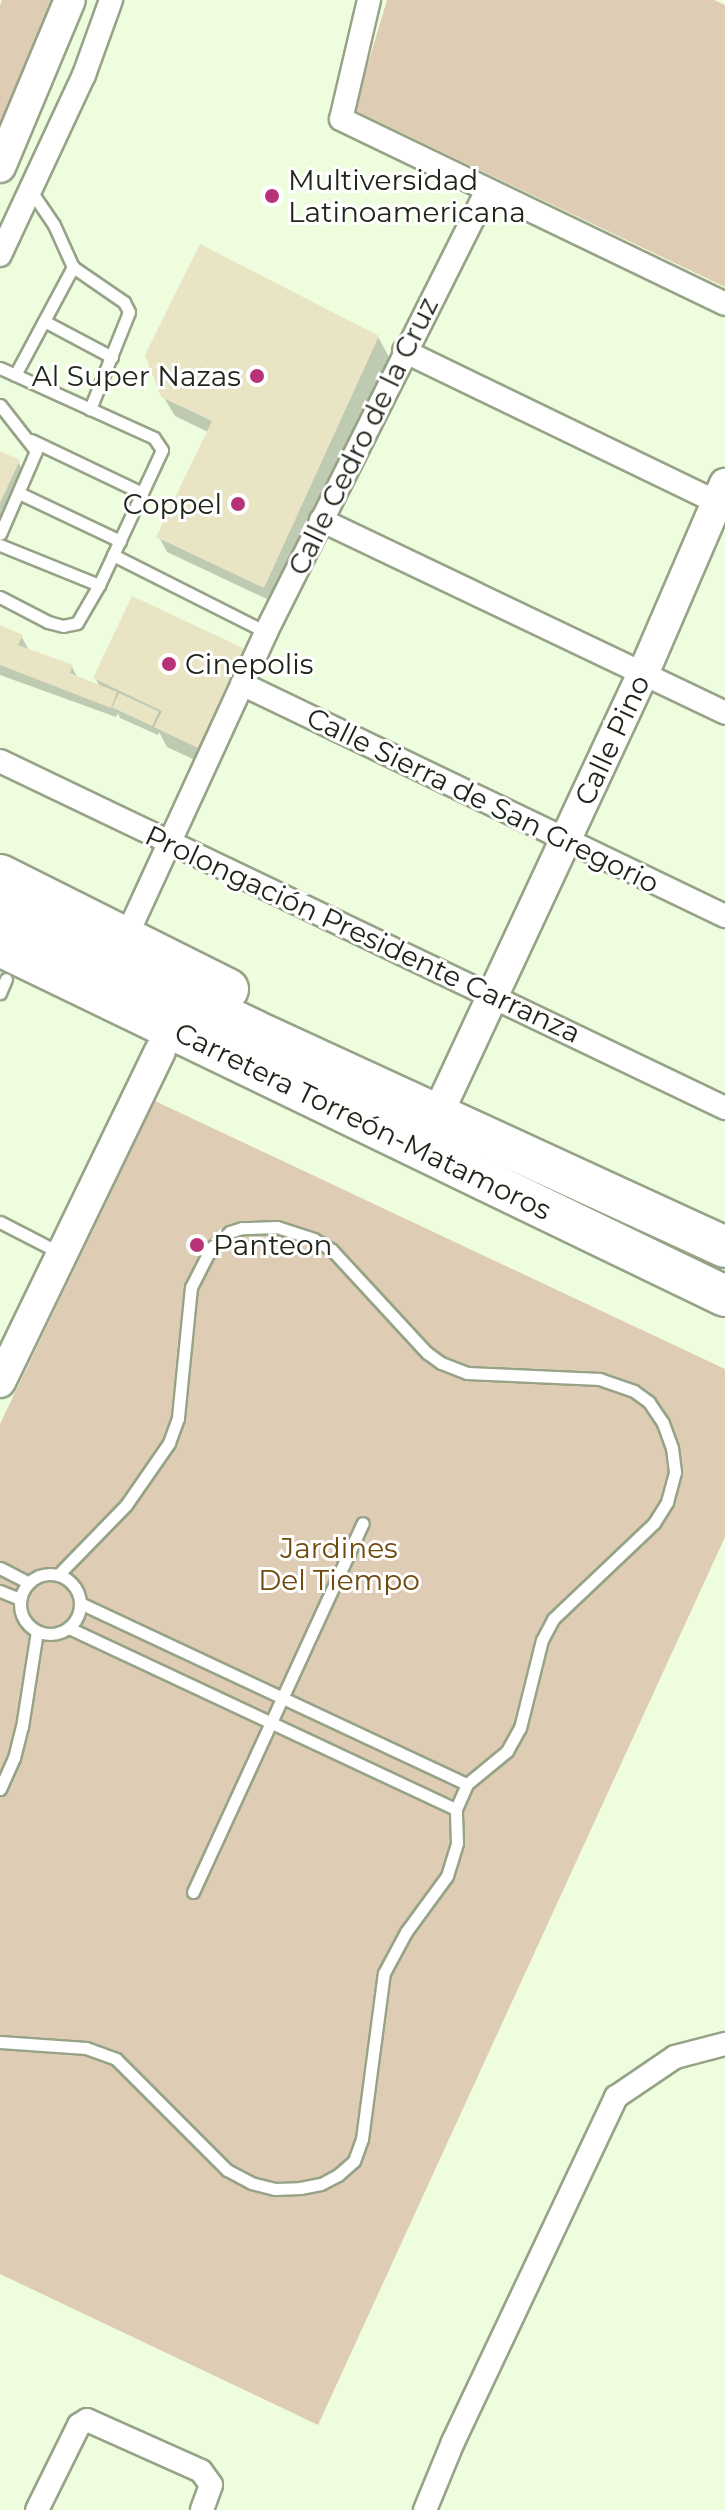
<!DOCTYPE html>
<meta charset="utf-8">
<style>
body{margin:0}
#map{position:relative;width:725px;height:2510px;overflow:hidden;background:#effddf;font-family:Montserrat,sans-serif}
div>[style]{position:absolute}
.green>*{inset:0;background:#dfccb5}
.shadow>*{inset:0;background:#0003}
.building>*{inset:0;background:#e8e4c4;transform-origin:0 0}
.roads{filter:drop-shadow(2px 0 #96a387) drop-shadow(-2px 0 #96a387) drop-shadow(0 2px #96a387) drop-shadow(0 -2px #96a387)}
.lane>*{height:11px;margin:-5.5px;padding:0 5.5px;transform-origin:5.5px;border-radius:5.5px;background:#fff}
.lane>.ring{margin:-5.5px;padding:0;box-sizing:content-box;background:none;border:11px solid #fff;border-radius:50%}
.street>*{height:22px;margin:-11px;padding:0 11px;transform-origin:11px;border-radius:11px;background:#fff}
.secondary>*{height:30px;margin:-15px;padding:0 15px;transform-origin:15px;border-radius:15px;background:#fff}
.highway>*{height:40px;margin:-20px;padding:0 20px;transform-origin:20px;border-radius:20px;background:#fff}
.dots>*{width:22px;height:22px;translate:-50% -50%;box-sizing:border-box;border:4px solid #fff;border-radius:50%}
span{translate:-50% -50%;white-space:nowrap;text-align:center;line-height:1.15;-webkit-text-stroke:6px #fff;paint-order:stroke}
.poi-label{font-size:28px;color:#20251a}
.left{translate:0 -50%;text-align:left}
.right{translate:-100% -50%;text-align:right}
.street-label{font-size:28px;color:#20251a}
.park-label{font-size:28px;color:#6f4a0e}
</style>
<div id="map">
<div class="green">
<div style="clip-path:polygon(2px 0,56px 0,0 136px,0 6px)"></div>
<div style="clip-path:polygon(387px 0,714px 0,725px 5px,725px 287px,354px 110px)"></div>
<div style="clip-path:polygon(155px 1101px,725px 1369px,725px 1537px,318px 2425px,0 2274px,0 1424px)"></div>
</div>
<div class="shadow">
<div style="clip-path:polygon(378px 337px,389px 357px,330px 490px,273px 602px,167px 552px,159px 537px,208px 432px,175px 416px,163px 396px)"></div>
<div style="clip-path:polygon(0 454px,18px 462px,27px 477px,0 522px)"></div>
<div style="clip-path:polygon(0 627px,21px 636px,30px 652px,72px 667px,77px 677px,101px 688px,95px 678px,244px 651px,255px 671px,210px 767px,167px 747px,159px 732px,158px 735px,120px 718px,118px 713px,116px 717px,0 675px)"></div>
</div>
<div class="building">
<div style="clip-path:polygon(200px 244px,379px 336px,264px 588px,156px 537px,212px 421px,161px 397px,145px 355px)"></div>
<div style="clip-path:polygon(0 451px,20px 460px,0 503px)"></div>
<div style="clip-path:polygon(132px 596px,245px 649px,198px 748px,154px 727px,162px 711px,93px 678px)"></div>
<div style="clip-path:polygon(0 625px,23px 635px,18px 645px,73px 665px,70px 673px,117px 692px,111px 708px,0 665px)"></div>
<div style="left:119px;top:693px;width:44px;height:16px;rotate:25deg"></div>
</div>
<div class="roads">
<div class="lane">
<div style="left:31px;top:191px;width:41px;rotate:55.9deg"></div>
<div style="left:54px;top:225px;width:46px;rotate:65.7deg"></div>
<div style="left:44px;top:321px;width:77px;rotate:27.9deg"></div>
<div style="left:0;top:368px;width:169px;rotate:24.4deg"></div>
<div style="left:154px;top:438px;width:14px;rotate:56deg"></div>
<div style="left:162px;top:450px;width:149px;rotate:115deg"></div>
<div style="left:99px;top:585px;width:44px;rotate:120.1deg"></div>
<div style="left:77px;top:623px;width:14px;rotate:168deg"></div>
<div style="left:63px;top:626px;width:16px;rotate:-165deg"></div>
<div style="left:48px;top:622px;width:54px;rotate:-152.5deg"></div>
<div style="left:15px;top:375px;width:123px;rotate:-61.8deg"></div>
<div style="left:73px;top:267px;width:62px;rotate:34.5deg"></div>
<div style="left:124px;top:302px;width:11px;rotate:63deg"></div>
<div style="left:129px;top:312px;width:105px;rotate:111.9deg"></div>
<div style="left:0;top:405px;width:58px;rotate:52deg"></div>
<div style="left:36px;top:451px;width:90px;rotate:113.4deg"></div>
<div style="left:31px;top:440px;width:123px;rotate:25.5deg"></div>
<div style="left:19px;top:493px;width:112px;rotate:25.4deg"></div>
<div style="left:0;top:545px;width:107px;rotate:22deg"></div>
<div style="left:113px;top:555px;width:171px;rotate:26.7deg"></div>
<div style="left:0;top:993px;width:15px;rotate:-67deg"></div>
<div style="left:0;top:1222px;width:68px;rotate:27.3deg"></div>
<div style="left:0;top:1568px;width:31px;rotate:27deg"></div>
<div class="ring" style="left:20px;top:1574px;width:49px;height:49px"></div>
<div style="left:0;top:1591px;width:22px;rotate:22deg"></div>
<div style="left:80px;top:1603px;width:427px;rotate:25.1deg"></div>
<div style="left:69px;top:1628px;width:427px;rotate:25.1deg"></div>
<div style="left:0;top:1789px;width:34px;rotate:-66deg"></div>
<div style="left:14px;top:1758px;width:32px;rotate:-76deg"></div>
<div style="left:22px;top:1727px;width:97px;rotate:-81.1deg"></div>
<div style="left:193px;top:1892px;width:406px;rotate:-65.3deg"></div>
<div style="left:0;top:2042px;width:86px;rotate:4deg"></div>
<div style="left:86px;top:2048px;width:32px;rotate:20deg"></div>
<div style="left:116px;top:2059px;width:157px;rotate:45deg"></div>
<div style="left:227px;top:2170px;width:27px;rotate:28deg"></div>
<div style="left:251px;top:2183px;width:25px;rotate:14deg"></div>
<div style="left:275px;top:2189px;width:25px;rotate:-2deg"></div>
<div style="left:300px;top:2188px;width:21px;rotate:-11deg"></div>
<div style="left:321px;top:2184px;width:19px;rotate:-28deg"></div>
<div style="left:338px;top:2175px;width:21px;rotate:-41deg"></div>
<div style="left:354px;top:2161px;width:23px;rotate:-70deg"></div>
<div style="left:362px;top:2139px;width:167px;rotate:-82.5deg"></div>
<div style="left:384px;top:1973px;width:47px;rotate:-61.8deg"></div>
<div style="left:406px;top:1932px;width:69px;rotate:-53.8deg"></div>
<div style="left:447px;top:1876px;width:34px;rotate:-73deg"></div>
<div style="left:457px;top:1843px;width:34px;rotate:-92deg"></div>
<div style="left:456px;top:1809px;width:27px;rotate:-66deg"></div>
<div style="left:467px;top:1784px;width:52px;rotate:-39.5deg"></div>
<div style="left:507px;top:1751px;width:26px;rotate:-61deg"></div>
<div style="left:520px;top:1728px;width:91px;rotate:-76deg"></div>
<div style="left:542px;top:1640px;width:24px;rotate:-62deg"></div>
<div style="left:553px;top:1619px;width:139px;rotate:-43.5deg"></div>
<div style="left:654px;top:1523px;width:25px;rotate:-58deg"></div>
<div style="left:667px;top:1502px;width:31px;rotate:-75deg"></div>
<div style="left:675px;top:1472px;width:24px;rotate:-97deg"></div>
<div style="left:672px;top:1448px;width:27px;rotate:-110deg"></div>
<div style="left:663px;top:1423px;width:25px;rotate:-124deg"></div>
<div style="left:649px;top:1402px;width:19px;rotate:-144deg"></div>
<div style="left:634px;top:1391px;width:36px;rotate:-161deg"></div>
<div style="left:600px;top:1379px;width:133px;rotate:-177.4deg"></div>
<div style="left:467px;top:1373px;width:28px;rotate:-159deg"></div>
<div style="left:441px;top:1363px;width:17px;rotate:-144deg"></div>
<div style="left:427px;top:1353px;width:140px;rotate:-132.7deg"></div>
<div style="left:332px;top:1250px;width:21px;rotate:-149deg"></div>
<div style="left:314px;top:1239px;width:39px;rotate:-162deg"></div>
<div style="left:277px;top:1227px;width:35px;rotate:178deg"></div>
<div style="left:242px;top:1228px;width:13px;rotate:162deg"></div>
<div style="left:230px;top:1232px;width:25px;rotate:140deg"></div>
<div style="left:211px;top:1248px;width:44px;rotate:117.1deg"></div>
<div style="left:191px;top:1287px;width:132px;rotate:95.7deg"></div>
<div style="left:178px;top:1418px;width:27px;rotate:110deg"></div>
<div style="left:169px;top:1443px;width:75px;rotate:124.7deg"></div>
<div style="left:126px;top:1505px;width:96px;rotate:134.2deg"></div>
</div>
<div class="street">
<div style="left:369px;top:0;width:122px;rotate:103.2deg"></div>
<div style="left:341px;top:119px;width:426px;rotate:25.7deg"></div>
<div style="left:0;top:255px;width:199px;rotate:-65deg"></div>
<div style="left:84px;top:75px;width:80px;rotate:-70.2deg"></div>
<div style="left:404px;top:351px;width:356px;rotate:25.8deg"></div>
<div style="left:321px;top:520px;width:448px;rotate:25.5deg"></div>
<div style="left:242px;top:684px;width:536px;rotate:25.66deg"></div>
<div style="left:0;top:761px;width:804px;rotate:25.58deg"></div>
<div style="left:126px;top:937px;width:336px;rotate:-65.3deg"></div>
<div style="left:266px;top:632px;width:494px;rotate:-63.4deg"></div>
<div style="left:37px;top:2510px;width:95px;rotate:-63.7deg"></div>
<div style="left:79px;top:2425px;width:9px;rotate:-32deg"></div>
<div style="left:87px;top:2420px;width:125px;rotate:24.1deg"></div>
<div style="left:201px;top:2471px;width:17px;rotate:54deg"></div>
<div style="left:211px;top:2485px;width:27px;rotate:110deg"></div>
<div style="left:425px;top:2510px;width:74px;rotate:-67.6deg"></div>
<div style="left:453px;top:2442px;width:382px;rotate:-64.7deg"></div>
<div style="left:616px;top:2097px;width:71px;rotate:-34.1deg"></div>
<div style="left:675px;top:2057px;width:52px;rotate:-14.6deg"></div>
</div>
<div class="secondary">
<div style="left:0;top:167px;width:181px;rotate:-67.3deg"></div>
<div style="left:438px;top:1113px;width:485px;rotate:-65deg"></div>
<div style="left:643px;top:674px;width:207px;rotate:-66.7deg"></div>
<div style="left:0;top:1382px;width:368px;rotate:-64.2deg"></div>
</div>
<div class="highway">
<div style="left:0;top:875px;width:255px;rotate:26.6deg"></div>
<div style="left:0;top:908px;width:281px;rotate:25.7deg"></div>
<div style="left:253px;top:1030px;width:519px;rotate:24.69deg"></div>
<div style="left:0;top:946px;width:805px;rotate:25.77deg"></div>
</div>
</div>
<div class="dots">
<div style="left:272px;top:196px;background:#b83277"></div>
<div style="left:257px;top:376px;background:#b83277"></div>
<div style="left:238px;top:504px;background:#b83277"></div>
<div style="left:169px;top:664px;background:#b83277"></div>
<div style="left:197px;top:1245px;background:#b83277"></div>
</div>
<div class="poi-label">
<span class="left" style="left:288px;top:196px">Multiversidad<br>Latinoamericana</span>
<span class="right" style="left:241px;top:376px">Al Super Nazas</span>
<span class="right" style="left:222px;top:504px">Coppel</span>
<span class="left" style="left:185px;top:664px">Cinepolis</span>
<span class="left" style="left:213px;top:1245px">Panteon</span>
</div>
<div class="street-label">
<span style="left:363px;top:436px;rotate:-64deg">Calle Cedro de la Cruz</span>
<span style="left:612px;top:740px;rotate:-65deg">Calle Pino</span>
<span style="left:483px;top:800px;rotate:26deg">Calle Sierra de San Gregorio</span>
<span style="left:363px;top:934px;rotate:25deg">Prolongación Presidente Carranza</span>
<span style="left:363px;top:1121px;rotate:26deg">Carretera Torreón-Matamoros</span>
</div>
<div class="park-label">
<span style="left:339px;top:1564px">Jardines<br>Del Tiempo</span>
</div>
</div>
